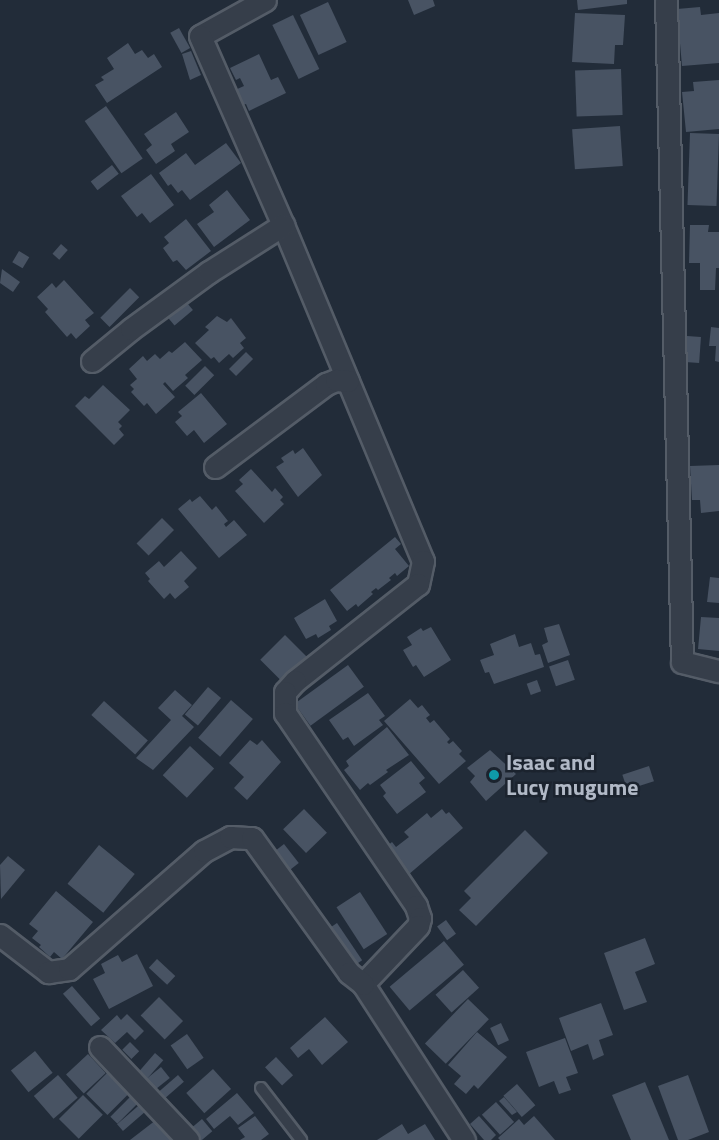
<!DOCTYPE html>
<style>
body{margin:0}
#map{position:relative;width:719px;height:1140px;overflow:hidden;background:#222c39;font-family:"Titillium Web",sans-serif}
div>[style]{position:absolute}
.building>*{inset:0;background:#485363;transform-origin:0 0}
.roads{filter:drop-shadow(2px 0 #545c67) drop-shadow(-2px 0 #545c67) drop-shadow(0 2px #545c67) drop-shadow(0 -2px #545c67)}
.service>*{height:10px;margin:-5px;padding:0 5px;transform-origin:5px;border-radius:5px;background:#363e4a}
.minor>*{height:21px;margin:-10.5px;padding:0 10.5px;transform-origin:10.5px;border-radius:10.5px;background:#363e4a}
.dots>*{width:16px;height:16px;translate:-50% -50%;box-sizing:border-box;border:3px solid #1b232e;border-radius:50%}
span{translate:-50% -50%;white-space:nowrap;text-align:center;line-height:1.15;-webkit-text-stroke:5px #1b232e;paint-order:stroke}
.poi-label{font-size:22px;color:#b1b9c6;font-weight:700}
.left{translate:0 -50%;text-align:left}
</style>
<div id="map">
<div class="building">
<div style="clip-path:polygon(408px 0,433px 0,435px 6px,414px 15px)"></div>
<div style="clip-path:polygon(577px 0,627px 0,627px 4px,578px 10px)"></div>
<div style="left:328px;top:2px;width:44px;height:31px;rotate:65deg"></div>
<div style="clip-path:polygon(700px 7px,701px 15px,719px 13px,719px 63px,682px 66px,677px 9px)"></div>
<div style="clip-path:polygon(575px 13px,625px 15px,623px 45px,615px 45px,614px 64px,572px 62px)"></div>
<div style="left:293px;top:15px;width:60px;height:23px;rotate:64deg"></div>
<div style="left:179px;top:28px;width:23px;height:10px;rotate:61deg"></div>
<div style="clip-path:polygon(128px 43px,135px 54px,142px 50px,148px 58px,154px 54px,162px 67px,107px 103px,95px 85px,104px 80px,101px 77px,114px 69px,107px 58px)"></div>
<div style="clip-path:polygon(191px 51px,201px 75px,190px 80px,182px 54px)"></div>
<div style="clip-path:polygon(259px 54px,271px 80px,278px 77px,286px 93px,249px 111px,246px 104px,242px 105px,235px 90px,244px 86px,240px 78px,236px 80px,230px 68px)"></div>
<div style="left:621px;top:69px;width:46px;height:46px;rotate:88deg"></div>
<div style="clip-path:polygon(719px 80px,719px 129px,686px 132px,682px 92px,694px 91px,693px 82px)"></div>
<div style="left:106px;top:106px;width:64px;height:26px;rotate:55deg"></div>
<div style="clip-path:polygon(176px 112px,189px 132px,171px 144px,175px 151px,156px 164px,146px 150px,152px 145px,144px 134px)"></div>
<div style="left:620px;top:126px;width:40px;height:48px;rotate:86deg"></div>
<div style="left:690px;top:133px;width:29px;height:72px;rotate:2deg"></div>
<div style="clip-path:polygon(226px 143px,241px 163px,190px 200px,182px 190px,178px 193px,171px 184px,168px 186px,159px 173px,186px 153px,195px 165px)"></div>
<div style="left:112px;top:165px;width:11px;height:27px;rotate:52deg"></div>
<div style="clip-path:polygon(151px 174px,174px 205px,150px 223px,142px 213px,137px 217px,121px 196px)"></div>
<div style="clip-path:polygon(227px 190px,250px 220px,214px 247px,197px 224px,214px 212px,209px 205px)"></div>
<div style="clip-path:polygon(186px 219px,211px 251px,186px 270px,177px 260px,173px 262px,163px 248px,169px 243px,164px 237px)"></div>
<div style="clip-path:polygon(690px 225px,709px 225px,708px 232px,719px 232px,719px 268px,716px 268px,715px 290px,700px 290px,700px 263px,689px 263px)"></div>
<div style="left:61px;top:244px;width:9px;height:13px;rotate:41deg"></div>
<div style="left:19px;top:251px;width:12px;height:13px;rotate:31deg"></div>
<div style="clip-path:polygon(2px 269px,20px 282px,13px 292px,0 283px)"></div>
<div style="clip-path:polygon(64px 280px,94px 313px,85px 320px,90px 326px,76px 339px,71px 333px,67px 337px,45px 312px,48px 309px,37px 297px,52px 283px,56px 288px)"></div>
<div style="left:130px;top:288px;width:13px;height:42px;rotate:45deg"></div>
<div style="left:182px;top:297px;width:17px;height:24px;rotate:50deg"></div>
<div style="clip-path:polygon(217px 316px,227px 322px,231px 318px,246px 338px,240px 343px,244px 348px,233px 358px,229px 354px,219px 363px,214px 357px,211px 359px,195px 343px,209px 330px,205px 327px)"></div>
<div style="clip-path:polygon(711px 327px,719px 328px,719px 362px,715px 361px,716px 346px,709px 346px)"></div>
<div style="left:687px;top:336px;width:14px;height:26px;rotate:4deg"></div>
<div style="clip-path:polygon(185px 342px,202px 360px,185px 375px,188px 378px,173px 391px,165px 382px,163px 384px,175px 397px,156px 414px,147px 403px,144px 406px,131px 392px,134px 389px,130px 385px,137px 379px,129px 369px,143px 356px,147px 361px,155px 354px,160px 359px,169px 351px,172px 353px)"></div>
<div style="left:246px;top:352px;width:10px;height:24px;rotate:45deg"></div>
<div style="left:205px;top:366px;width:13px;height:28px;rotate:45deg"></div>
<div style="clip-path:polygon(103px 385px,130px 410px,118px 422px,122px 426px,119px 429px,124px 435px,114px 445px,75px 406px,85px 396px,89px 399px)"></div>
<div style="clip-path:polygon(201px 393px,227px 424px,204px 443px,194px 430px,187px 436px,175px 422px,182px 416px,178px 412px)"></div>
<div style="clip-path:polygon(303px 448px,322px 475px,298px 497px,276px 467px,284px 462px,281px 458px,293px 450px,295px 454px)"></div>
<div style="clip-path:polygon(719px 465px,719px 511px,701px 513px,700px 500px,692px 500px,690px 466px)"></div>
<div style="clip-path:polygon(251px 469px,272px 492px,275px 488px,283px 497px,280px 500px,284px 504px,264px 523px,235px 491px,243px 484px,239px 480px)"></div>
<div style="clip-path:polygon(200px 496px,212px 510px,216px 506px,228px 521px,224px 524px,226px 527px,234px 520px,247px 535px,219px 558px,178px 509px,190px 499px,192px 502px)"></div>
<div style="left:162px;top:518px;width:17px;height:36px;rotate:45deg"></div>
<div style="clip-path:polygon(395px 537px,401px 544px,395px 549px,409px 566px,397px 576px,395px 573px,389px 578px,391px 580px,378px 590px,376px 588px,371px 592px,373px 594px,358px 607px,356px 604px,347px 611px,330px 590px)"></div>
<div style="clip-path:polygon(181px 551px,197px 568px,184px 581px,189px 587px,175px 599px,170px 593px,164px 599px,148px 581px,150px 579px,145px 573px,159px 561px,164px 567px)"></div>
<div style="clip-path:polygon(710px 577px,719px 578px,719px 603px,707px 602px)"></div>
<div style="clip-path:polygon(325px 599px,337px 621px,329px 626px,331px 630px,318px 638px,316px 634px,306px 639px,294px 618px)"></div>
<div style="clip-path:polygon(701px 617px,719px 618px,719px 651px,698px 649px)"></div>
<div style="clip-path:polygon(559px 624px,570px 655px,548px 663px,542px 645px,548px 642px,544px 628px)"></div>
<div style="clip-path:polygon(431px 627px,451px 660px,424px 677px,416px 665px,413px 667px,403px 650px,412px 645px,407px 637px,421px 628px,423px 631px)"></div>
<div style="clip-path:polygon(515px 634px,519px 647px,531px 643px,535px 655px,540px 654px,544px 667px,494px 684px,489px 672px,485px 673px,480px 660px,494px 655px,490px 644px)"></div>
<div style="left:285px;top:635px;width:34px;height:35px;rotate:45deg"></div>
<div style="left:568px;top:660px;width:21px;height:20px;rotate:71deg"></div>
<div style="left:348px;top:665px;width:27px;height:66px;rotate:54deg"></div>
<div style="left:537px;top:680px;width:12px;height:11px;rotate:70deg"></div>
<div style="left:208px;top:687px;width:17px;height:36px;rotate:40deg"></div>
<div style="clip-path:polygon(175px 690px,192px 705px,182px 716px,194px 727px,153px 770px,136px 758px,171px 720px,158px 708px)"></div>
<div style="clip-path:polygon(368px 693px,385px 716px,379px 720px,383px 725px,354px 746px,348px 737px,343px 740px,329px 720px)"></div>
<div style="clip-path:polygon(410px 699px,418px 708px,422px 705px,430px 715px,426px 718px,430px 723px,434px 720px,450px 739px,447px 742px,449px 744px,453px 741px,462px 751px,459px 754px,466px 761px,439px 784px,384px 721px)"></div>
<div style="left:231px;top:700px;width:29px;height:50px;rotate:41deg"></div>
<div style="left:104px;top:701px;width:59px;height:19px;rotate:42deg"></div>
<div style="clip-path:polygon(387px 727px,409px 755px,386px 770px,388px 772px,370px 785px,368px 783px,360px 790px,344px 770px,349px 766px,346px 761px)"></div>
<div style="clip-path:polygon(250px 740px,257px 745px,262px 740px,281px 762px,247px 800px,234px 788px,244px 777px,229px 763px)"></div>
<div style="left:190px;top:746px;width:33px;height:40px;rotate:43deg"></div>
<div style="clip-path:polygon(490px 750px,516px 774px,486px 801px,470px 782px,475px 776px,467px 768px)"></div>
<div style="clip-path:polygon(527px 757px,532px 771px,527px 772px,525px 766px,517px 769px,514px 761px)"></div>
<div style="clip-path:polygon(411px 761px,425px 778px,419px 783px,426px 792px,397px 814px,383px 796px,386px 793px,380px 785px)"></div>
<div style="left:649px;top:766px;width:16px;height:28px;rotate:72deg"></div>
<div style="left:304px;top:809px;width:33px;height:29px;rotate:46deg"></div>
<div style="clip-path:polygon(442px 809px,446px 814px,449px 812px,463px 828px,408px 875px,381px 851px,392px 842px,396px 847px,409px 837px,404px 832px,427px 813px,431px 818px)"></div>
<div style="clip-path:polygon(525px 830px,548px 853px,476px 926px,459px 910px,471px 898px,464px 891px)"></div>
<div style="left:284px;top:844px;width:24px;height:15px;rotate:52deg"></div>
<div style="left:99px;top:845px;width:46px;height:50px;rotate:39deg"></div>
<div style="clip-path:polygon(8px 856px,25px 870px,1px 899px,0 865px)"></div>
<div style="clip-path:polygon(56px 891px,93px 922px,62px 959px,54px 952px,50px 957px,39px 947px,41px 945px,32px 938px,38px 931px,29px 924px)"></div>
<div style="left:360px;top:892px;width:50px;height:28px;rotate:57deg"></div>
<div style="left:446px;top:920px;width:17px;height:11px;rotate:54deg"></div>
<div style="left:337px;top:923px;width:45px;height:17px;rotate:56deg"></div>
<div style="clip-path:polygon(645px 938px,655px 964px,635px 972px,647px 1002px,624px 1010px,604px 953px)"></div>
<div style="left:444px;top:941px;width:31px;height:71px;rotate:50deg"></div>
<div style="clip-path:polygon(137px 954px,153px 986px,109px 1009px,93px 979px,105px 973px,101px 964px,118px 955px,122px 962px)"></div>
<div style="left:157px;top:959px;width:25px;height:12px;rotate:43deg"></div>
<div style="left:463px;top:970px;width:24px;height:37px;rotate:48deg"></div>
<div style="left:72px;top:986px;width:43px;height:12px;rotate:49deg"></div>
<div style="left:159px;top:997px;width:34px;height:26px;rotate:45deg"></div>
<div style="left:468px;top:999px;width:29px;height:62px;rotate:44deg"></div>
<div style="clip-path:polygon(601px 1003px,613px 1035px,599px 1040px,604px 1055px,593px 1060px,588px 1044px,571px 1051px,559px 1018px)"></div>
<div style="clip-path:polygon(127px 1014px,144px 1031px,135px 1040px,127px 1032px,115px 1043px,101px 1030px,117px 1015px,121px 1020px)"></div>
<div style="clip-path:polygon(325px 1017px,348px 1042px,322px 1065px,309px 1049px,298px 1058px,290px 1048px)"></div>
<div style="left:501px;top:1023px;width:19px;height:12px;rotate:65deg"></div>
<div style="clip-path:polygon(477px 1032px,507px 1057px,478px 1089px,474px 1085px,466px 1094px,454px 1084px,461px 1076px,448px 1065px)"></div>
<div style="left:187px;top:1034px;width:29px;height:20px;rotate:55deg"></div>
<div style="clip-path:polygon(565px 1038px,578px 1073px,566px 1077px,571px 1090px,559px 1094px,554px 1081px,539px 1087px,526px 1052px)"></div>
<div style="left:130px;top:1042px;width:13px;height:11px;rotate:45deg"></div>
<div style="left:35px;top:1051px;width:28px;height:31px;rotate:51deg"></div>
<div style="left:155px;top:1053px;width:11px;height:27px;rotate:41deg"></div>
<div style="left:88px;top:1054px;width:26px;height:30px;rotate:47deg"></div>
<div style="left:276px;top:1057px;width:25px;height:15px;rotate:47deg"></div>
<div style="left:161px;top:1067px;width:14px;height:19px;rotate:51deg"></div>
<div style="left:111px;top:1069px;width:30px;height:35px;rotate:45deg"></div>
<div style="left:213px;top:1069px;width:27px;height:36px;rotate:48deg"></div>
<div style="left:58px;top:1075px;width:30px;height:32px;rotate:49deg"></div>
<div style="left:178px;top:1075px;width:9px;height:27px;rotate:49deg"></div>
<div style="clip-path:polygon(688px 1075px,709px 1132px,688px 1140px,678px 1140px,658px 1086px)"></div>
<div style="clip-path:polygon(645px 1082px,669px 1140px,631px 1140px,612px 1095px)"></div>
<div style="left:517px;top:1084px;width:28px;height:18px;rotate:49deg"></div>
<div style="clip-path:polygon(237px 1093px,254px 1113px,238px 1125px,230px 1116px,214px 1129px,206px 1119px)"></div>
<div style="left:133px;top:1094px;width:10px;height:32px;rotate:45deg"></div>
<div style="left:83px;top:1095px;width:28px;height:34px;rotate:45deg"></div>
<div style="clip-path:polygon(504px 1097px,517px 1112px,512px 1115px,499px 1101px)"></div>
<div style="left:145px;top:1100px;width:9px;height:37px;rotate:49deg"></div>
<div style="left:496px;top:1102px;width:27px;height:19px;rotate:48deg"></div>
<div style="clip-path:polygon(255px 1116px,269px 1134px,261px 1140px,240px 1140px,245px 1137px,238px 1128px)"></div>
<div style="clip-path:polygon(479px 1116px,496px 1135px,491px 1140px,484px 1140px,470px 1124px)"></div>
<div style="clip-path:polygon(534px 1116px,555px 1140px,500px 1140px,498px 1138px,519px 1119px,524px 1125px)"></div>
<div style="left:202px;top:1119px;width:16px;height:14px;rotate:50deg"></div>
<div style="clip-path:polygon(156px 1120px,172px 1140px,130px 1140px)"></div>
<div style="clip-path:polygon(402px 1124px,408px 1134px,425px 1124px,435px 1140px,377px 1140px)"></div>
</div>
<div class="roads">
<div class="service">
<div style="left:261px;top:1088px;width:66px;rotate:52.4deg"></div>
</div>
<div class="minor">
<div style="left:265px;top:0;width:74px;rotate:151deg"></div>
<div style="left:200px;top:36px;width:206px;rotate:66.3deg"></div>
<div style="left:283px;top:225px;width:364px;rotate:67.4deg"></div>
<div style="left:423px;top:561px;width:24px;rotate:102deg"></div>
<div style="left:418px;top:584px;width:157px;rotate:141.7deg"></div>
<div style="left:295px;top:681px;width:15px;rotate:132deg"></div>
<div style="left:285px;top:692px;width:21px;rotate:90deg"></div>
<div style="left:285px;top:713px;width:233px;rotate:55.8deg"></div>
<div style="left:416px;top:906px;width:13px;rotate:72deg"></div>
<div style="left:420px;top:918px;width:8px;rotate:104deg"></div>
<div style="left:418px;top:926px;width:80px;rotate:133.5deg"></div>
<div style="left:363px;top:984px;width:186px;rotate:57.1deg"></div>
<div style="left:666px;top:0;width:662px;rotate:88.62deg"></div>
<div style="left:682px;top:662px;width:38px;rotate:14deg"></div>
<div style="left:92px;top:361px;width:50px;rotate:-39.4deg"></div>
<div style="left:131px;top:329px;width:97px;rotate:-36.2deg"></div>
<div style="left:209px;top:272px;width:88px;rotate:-32.4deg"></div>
<div style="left:215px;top:467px;width:139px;rotate:-36.8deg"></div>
<div style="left:326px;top:384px;width:11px;rotate:-22deg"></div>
<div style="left:336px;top:380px;width:12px;rotate:5deg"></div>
<div style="left:0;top:935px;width:61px;rotate:37.6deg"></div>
<div style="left:48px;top:972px;width:21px;rotate:-8deg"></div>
<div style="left:69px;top:969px;width:179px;rotate:-41.2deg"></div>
<div style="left:204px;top:851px;width:30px;rotate:-28deg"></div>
<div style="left:230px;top:837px;width:22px;rotate:3deg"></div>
<div style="left:252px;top:838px;width:166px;rotate:54.3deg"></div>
<div style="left:349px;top:973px;width:18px;rotate:38deg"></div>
<div style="left:100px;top:1047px;width:128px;rotate:46.6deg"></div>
</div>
</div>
<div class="dots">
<div style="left:494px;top:775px;background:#0f9aa8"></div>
</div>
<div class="poi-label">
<span class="left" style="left:506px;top:775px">Isaac and<br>Lucy mugume</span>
</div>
</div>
